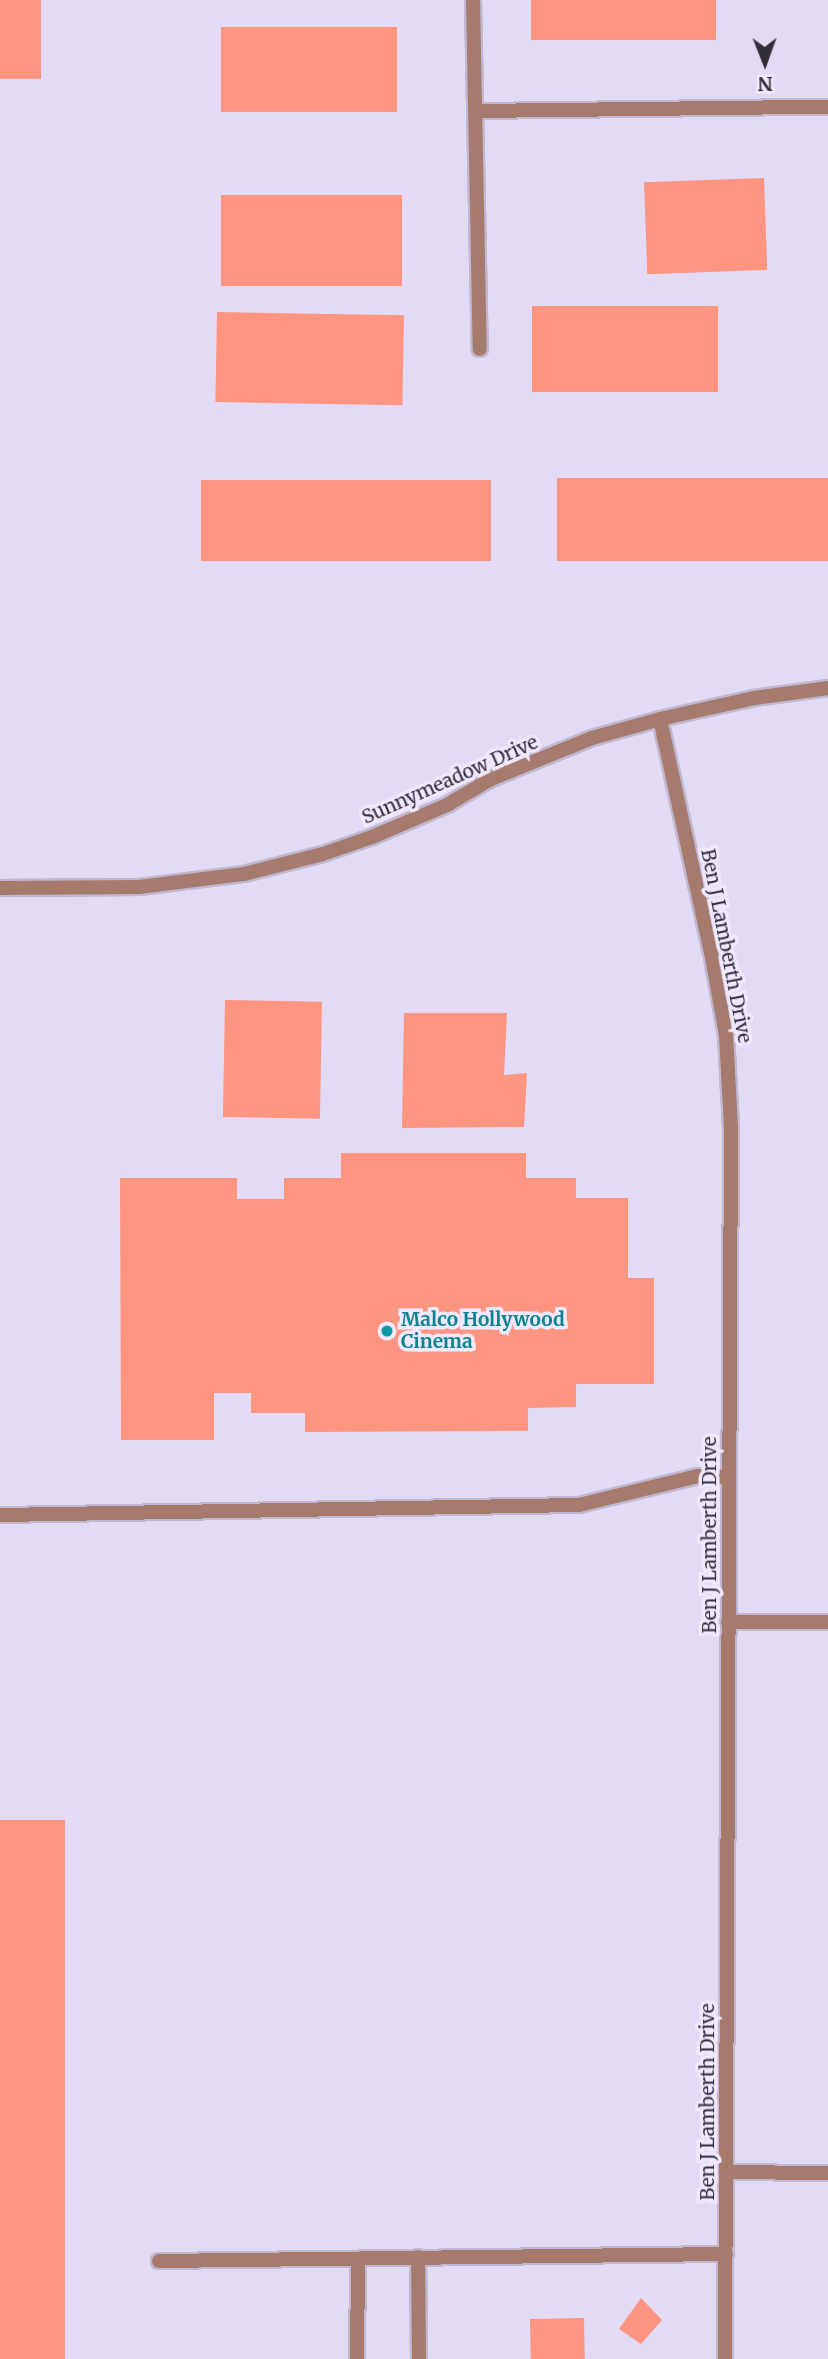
<!DOCTYPE html>
<style>
body{margin:0}
#map{position:relative;width:828px;height:2359px;overflow:hidden;background:#e3daf6;font-family:Merriweather,serif}
div>[style]{position:absolute}
.building>*{inset:0;background:#fd9580;transform-origin:0 0}
.roads{filter:drop-shadow(2px 0 #bfb8d0) drop-shadow(-2px 0 #bfb8d0) drop-shadow(0 2px #bfb8d0) drop-shadow(0 -2px #bfb8d0)}
.service>*{height:14px;margin:-7px;padding:0 7px;transform-origin:7px;border-radius:7px;background:#a67b6e}
.minor>*{height:14px;margin:-7px;padding:0 7px;transform-origin:7px;border-radius:7px;background:#a67b6e}
.dots>*{width:19px;height:19px;translate:-50% -50%;box-sizing:border-box;border:4px solid #f0e8ff;border-radius:50%}
span{translate:-50% -50%;white-space:nowrap;text-align:center;line-height:1.15;-webkit-text-stroke:7px #f0e8ff;paint-order:stroke}
.street-label{font-size:19px;color:#312e38}
.culture-label{font-size:19px;color:#0d838f;font-weight:700}
.left{translate:0 -50%;text-align:left}
.north{position:absolute;left:730px;top:28px;width:70px;height:70px;-webkit-text-stroke:5px #f0e8ff;paint-order:stroke;rotate:179deg;font-size:19px;font-weight:700;line-height:28px;text-align:center;color:#312e38}
.north::after{content:'';display:block;margin:auto;width:24px;height:32px;background:#312e38;clip-path:polygon(50% 0,100% 100%,50% 72%,0 100%)}
</style>
<div id="map">
<div class="building">
<div style="left:0;top:0;width:41px;height:79px"></div>
<div style="left:531px;top:0;width:185px;height:40px"></div>
<div style="left:221px;top:27px;width:176px;height:85px"></div>
<div style="left:764px;top:178px;width:92px;height:120px;rotate:88deg"></div>
<div style="left:221px;top:195px;width:181px;height:91px"></div>
<div style="left:532px;top:306px;width:186px;height:86px"></div>
<div style="left:217px;top:312px;width:187px;height:90px;rotate:1deg"></div>
<div style="left:828px;top:478px;width:83px;height:271px;rotate:90deg"></div>
<div style="left:491px;top:480px;width:81px;height:290px;rotate:90deg"></div>
<div style="left:225px;top:1000px;width:97px;height:117px;rotate:1deg"></div>
<div style="clip-path:polygon(404px 1013px,507px 1013px,504px 1075px,527px 1073px,524px 1127px,402px 1128px)"></div>
<div style="clip-path:polygon(341px 1153px,526px 1153px,526px 1178px,576px 1178px,576px 1198px,628px 1198px,628px 1278px,654px 1278px,654px 1384px,576px 1384px,576px 1407px,528px 1408px,528px 1431px,305px 1432px,305px 1413px,251px 1413px,251px 1393px,214px 1393px,214px 1440px,121px 1440px,120px 1178px,237px 1178px,237px 1199px,284px 1199px,284px 1178px,341px 1178px)"></div>
<div style="left:0;top:1820px;width:65px;height:539px"></div>
<div style="clip-path:polygon(641px 2298px,662px 2320px,641px 2344px,619px 2329px)"></div>
<div style="left:584px;top:2318px;width:41px;height:54px;rotate:89deg"></div>
</div>
<div class="roads">
<div class="service">
<div style="left:0;top:1515px;width:579px;rotate:-0.99deg"></div>
<div style="left:579px;top:1505px;width:122px;rotate:-13.7deg"></div>
<div style="left:698px;top:1476px;width:31px;rotate:2deg"></div>
<div style="left:727px;top:2172px;width:101px;rotate:0.6deg"></div>
<div style="left:418px;top:2257px;width:102px;rotate:89.4deg"></div>
<div style="left:159px;top:2261px;width:567px;rotate:-0.71deg"></div>
<div style="left:357px;top:2359px;width:100px;rotate:-89.4deg"></div>
</div>
<div class="minor">
<div style="left:473px;top:0;width:349px;rotate:88.9deg"></div>
<div style="left:476px;top:111px;width:352px;rotate:-0.7deg"></div>
<div style="left:660px;top:719px;width:250px;rotate:77.7deg"></div>
<div style="left:713px;top:963px;width:73px;rotate:79.8deg"></div>
<div style="left:726px;top:1035px;width:92px;rotate:86.9deg"></div>
<div style="left:731px;top:1127px;width:1232px;rotate:90.28deg"></div>
<div style="left:0;top:888px;width:139px;rotate:-0.4deg"></div>
<div style="left:139px;top:887px;width:106px;rotate:-7.1deg"></div>
<div style="left:244px;top:874px;width:81px;rotate:-14.2deg"></div>
<div style="left:323px;top:854px;width:52px;rotate:-19.1deg"></div>
<div style="left:372px;top:837px;width:82px;rotate:-23.1deg"></div>
<div style="left:447px;top:805px;width:51px;rotate:-30.6deg"></div>
<div style="left:491px;top:779px;width:109px;rotate:-22.1deg"></div>
<div style="left:592px;top:738px;width:71px;rotate:-15.6deg"></div>
<div style="left:660px;top:719px;width:96px;rotate:-12.6deg"></div>
<div style="left:754px;top:698px;width:75px;rotate:-7.7deg"></div>
<div style="left:728px;top:1622px;width:100px"></div>
</div>
</div>
<div class="dots">
<div style="left:387px;top:1331px;background:#0f9aa8"></div>
</div>
<div class="street-label">
<span style="left:450px;top:780px;rotate:-24deg">Sunnymeadow Drive</span>
<span style="left:726px;top:946px;rotate:79deg">Ben J Lamberth Drive</span>
<span style="left:710px;top:1535px;rotate:-90deg">Ben J Lamberth Drive</span>
<span style="left:708px;top:2102px;rotate:-90deg">Ben J Lamberth Drive</span>
</div>
<div class="culture-label">
<span class="left" style="left:401px;top:1331px">Malco Hollywood<br>Cinema</span>
</div>
<div class="north">N</div>
</div>
